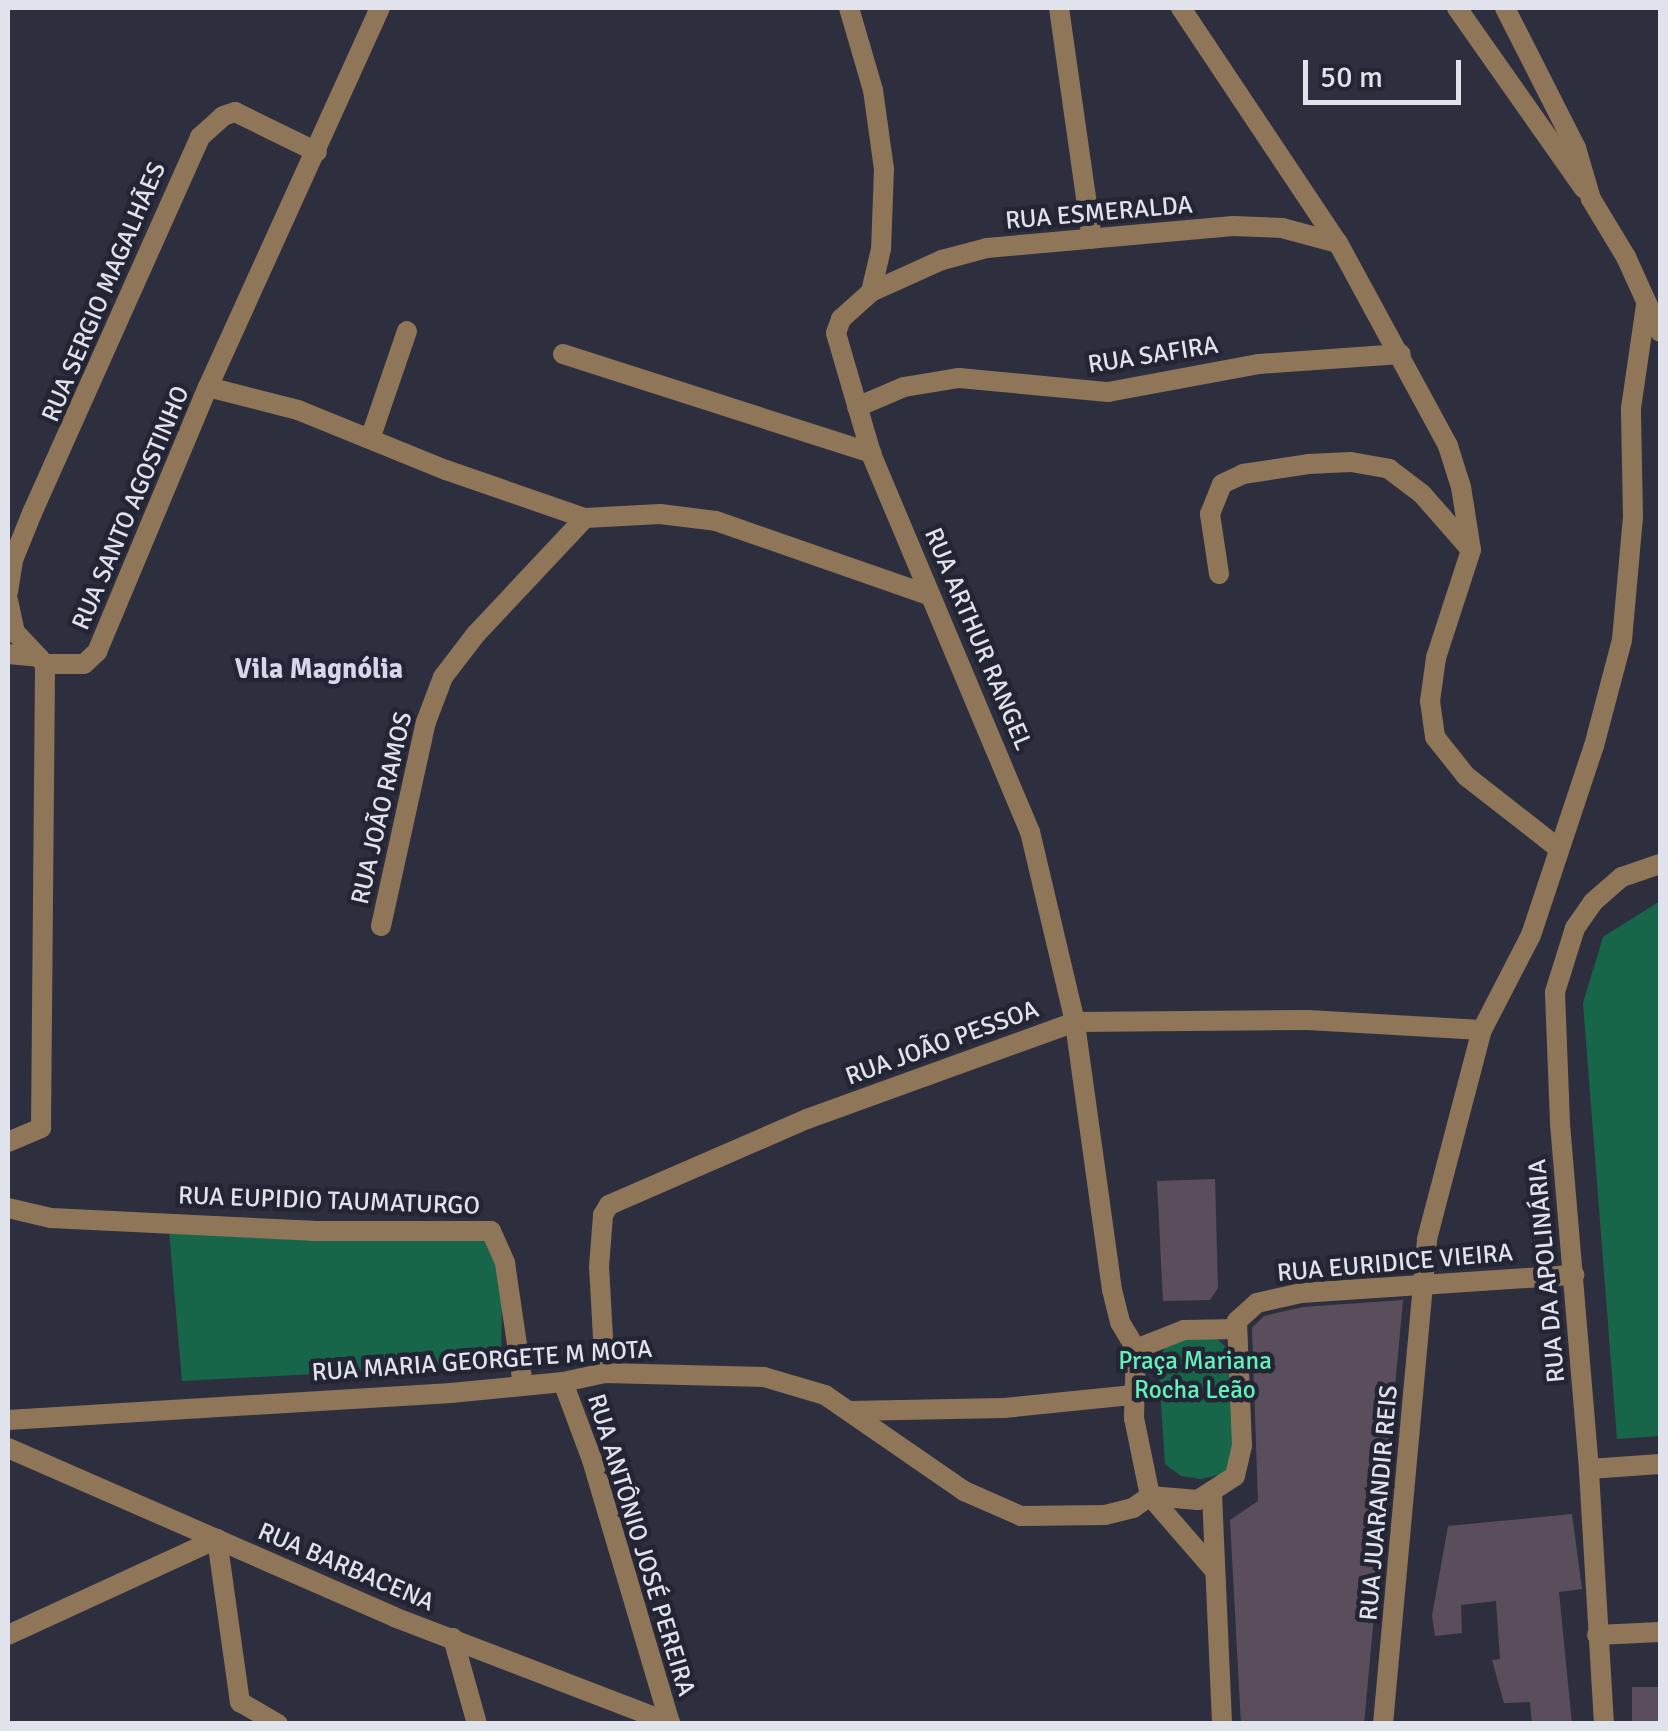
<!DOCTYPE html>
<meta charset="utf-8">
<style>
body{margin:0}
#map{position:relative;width:1668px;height:1731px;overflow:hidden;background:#2e2f3e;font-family:Signika,sans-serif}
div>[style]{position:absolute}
.green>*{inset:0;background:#17664a}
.building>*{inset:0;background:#5b4e5c;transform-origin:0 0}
.street>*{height:20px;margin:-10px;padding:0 10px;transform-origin:10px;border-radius:10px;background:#907659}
span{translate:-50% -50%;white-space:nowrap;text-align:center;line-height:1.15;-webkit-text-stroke:9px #242534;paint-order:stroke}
.street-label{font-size:25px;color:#e0e2ec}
.park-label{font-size:25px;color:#63f1ba}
.neighbourhood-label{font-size:28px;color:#d5d7ea;font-weight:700}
.frame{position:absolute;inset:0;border:10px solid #e0e2ec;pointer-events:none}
.scale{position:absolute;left:1303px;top:60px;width:158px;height:45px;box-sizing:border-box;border:5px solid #e0e2ec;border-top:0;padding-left:12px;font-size:30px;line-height:35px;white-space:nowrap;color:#e0e2ec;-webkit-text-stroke:8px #242534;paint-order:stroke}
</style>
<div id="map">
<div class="green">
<div style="clip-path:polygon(1660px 901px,1660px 1436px,1617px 1439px,1583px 1003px,1603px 937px)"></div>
<div style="clip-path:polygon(169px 1231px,367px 1241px,503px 1238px,501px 1364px,182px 1381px)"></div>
<div style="clip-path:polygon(1212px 1334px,1229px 1350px,1234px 1459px,1223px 1474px,1201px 1479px,1181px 1476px,1165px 1464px,1158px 1358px,1171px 1340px)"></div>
</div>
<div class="building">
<div style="clip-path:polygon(1215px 1179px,1218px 1288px,1210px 1300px,1163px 1301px,1157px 1181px)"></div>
<div style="clip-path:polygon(1403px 1300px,1364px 1724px,1241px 1724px,1230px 1520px,1258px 1501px,1252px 1328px,1264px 1316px,1303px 1307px)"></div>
<div style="clip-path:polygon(1572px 1514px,1582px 1589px,1559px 1592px,1572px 1724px,1532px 1724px,1530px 1702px,1504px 1703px,1492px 1660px,1500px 1659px,1496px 1601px,1461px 1605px,1462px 1633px,1435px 1636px,1432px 1616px,1448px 1526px)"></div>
<div style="left:1660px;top:1687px;width:37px;height:28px;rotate:90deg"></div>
</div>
<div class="street">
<div style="left:849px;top:8px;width:85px;rotate:73.7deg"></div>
<div style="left:873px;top:90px;width:80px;rotate:82.1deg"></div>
<div style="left:884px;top:169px;width:80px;rotate:92.1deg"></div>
<div style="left:881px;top:249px;width:44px;rotate:103.1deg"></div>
<div style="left:1059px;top:8px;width:233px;rotate:81.9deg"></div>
<div style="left:1181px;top:8px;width:283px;rotate:56.3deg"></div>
<div style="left:1338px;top:243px;width:231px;rotate:61.5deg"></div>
<div style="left:1448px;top:446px;width:43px;rotate:72.4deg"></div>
<div style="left:1461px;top:487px;width:64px;rotate:81deg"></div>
<div style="left:1471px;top:550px;width:114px;rotate:108deg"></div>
<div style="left:1436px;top:658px;width:43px;rotate:97.9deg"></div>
<div style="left:1430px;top:701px;width:36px;rotate:82deg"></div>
<div style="left:1435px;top:737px;width:50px;rotate:51.5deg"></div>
<div style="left:1466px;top:776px;width:117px;rotate:38deg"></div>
<div style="left:1457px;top:8px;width:221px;rotate:54.9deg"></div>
<div style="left:1505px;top:8px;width:157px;rotate:63.1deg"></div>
<div style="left:1576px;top:148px;width:53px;rotate:73.6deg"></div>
<div style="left:1591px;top:199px;width:68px;rotate:58.9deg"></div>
<div style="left:1626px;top:257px;width:82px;rotate:65.6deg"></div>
<div style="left:563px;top:354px;width:324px;rotate:17.8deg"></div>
<div style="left:208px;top:387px;width:93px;rotate:14.3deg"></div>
<div style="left:298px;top:410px;width:160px;rotate:22.1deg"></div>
<div style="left:446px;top:470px;width:147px;rotate:19.1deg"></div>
<div style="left:585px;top:518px;width:75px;rotate:-3.1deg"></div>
<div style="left:660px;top:514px;width:56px;rotate:7.1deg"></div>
<div style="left:716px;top:521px;width:225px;rotate:19.2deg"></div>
<div style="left:857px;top:407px;width:51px;rotate:-23.1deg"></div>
<div style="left:904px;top:387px;width:56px;rotate:-9.3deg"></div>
<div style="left:959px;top:378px;width:150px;rotate:5.4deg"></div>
<div style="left:1108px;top:392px;width:154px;rotate:-10.5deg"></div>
<div style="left:1259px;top:364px;width:142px;rotate:-4deg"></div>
<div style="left:370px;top:439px;width:114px;rotate:-71.1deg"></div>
<div style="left:1219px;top:574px;width:61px;rotate:-98.5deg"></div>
<div style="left:1210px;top:514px;width:32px;rotate:-68deg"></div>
<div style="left:1222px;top:484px;width:23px;rotate:-25deg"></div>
<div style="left:1243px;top:474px;width:66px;rotate:-8.7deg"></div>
<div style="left:1308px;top:464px;width:43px;rotate:-2.7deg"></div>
<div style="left:1351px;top:462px;width:39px;rotate:10deg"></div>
<div style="left:1389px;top:469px;width:41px;rotate:37.1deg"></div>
<div style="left:1422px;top:494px;width:74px;rotate:48.8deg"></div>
<div style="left:8px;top:592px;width:32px;rotate:-81deg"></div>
<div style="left:13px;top:560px;width:51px;rotate:-68deg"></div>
<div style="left:32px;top:513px;width:412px;rotate:-65.9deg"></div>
<div style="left:200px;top:137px;width:31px;rotate:-42deg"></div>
<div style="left:223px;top:116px;width:13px;rotate:-18deg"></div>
<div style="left:235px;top:112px;width:91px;rotate:26deg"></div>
<div style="left:8px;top:600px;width:33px;rotate:78deg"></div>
<div style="left:15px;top:632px;width:44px;rotate:46.8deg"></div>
<div style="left:8px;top:654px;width:25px;rotate:5deg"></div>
<div style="left:381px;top:926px;width:209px;rotate:-77.6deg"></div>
<div style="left:426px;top:722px;width:48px;rotate:-69.3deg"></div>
<div style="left:443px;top:677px;width:54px;rotate:-52.5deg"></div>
<div style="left:476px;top:634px;width:159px;rotate:-46.8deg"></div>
<div style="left:8px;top:1142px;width:36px;rotate:-23deg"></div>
<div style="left:41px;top:1128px;width:464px;rotate:-89.5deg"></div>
<div style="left:45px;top:664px;width:39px"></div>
<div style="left:84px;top:664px;width:18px;rotate:-43deg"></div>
<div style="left:97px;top:652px;width:287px;rotate:-67.3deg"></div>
<div style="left:208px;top:387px;width:416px;rotate:-65.6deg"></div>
<div style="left:8px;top:1208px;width:44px;rotate:13.1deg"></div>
<div style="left:51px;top:1218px;width:262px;rotate:2.8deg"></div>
<div style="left:313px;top:1231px;width:178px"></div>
<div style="left:491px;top:1231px;width:35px;rotate:66deg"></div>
<div style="left:505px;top:1263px;width:123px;rotate:81.6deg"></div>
<div style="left:1236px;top:1329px;width:52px;rotate:178.9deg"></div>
<div style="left:1184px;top:1330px;width:52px;rotate:158.4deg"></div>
<div style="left:1136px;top:1349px;width:69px;rotate:91.7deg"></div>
<div style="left:1134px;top:1418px;width:80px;rotate:78.4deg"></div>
<div style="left:1150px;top:1496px;width:48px;rotate:4.8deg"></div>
<div style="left:1198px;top:1500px;width:44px;rotate:-33deg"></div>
<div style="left:1235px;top:1476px;width:31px;rotate:-77deg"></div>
<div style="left:1242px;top:1446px;width:125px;rotate:-92.3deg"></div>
<div style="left:1237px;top:1321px;width:27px;rotate:-42deg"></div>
<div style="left:1257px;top:1303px;width:45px;rotate:-12.8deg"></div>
<div style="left:1301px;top:1293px;width:274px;rotate:-3.8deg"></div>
<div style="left:1136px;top:1349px;width:31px;rotate:-121deg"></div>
<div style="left:1120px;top:1322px;width:33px;rotate:-104deg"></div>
<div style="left:1112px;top:1290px;width:271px;rotate:-97.9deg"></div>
<div style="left:1075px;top:1022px;width:195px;rotate:-103.3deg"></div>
<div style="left:1030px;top:832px;width:411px;rotate:-112.8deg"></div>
<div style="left:871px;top:453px;width:125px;rotate:-106.3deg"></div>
<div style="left:836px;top:333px;width:15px;rotate:-70deg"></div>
<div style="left:841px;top:319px;width:40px;rotate:-42deg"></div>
<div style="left:871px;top:292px;width:78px;rotate:-24.3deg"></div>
<div style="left:942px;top:260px;width:47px;rotate:-14.9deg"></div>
<div style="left:987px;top:248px;width:247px;rotate:-5.1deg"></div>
<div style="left:1233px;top:226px;width:49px;rotate:2.3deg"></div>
<div style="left:1282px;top:228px;width:58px;rotate:15deg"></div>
<div style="left:605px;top:1373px;width:106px;rotate:-93.2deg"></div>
<div style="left:599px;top:1267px;width:52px;rotate:-85.6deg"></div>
<div style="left:603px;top:1215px;width:12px;rotate:-59deg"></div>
<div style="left:609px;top:1205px;width:216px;rotate:-23.5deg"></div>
<div style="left:807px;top:1119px;width:285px;rotate:-19.9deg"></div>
<div style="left:1075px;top:1022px;width:233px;rotate:-0.5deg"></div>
<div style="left:1308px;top:1020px;width:174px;rotate:3.3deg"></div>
<div style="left:563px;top:1382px;width:83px;rotate:69.6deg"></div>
<div style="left:592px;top:1460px;width:275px;rotate:73.5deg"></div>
<div style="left:849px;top:1411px;width:155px;rotate:-1.1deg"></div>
<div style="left:1004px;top:1408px;width:130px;rotate:-5.8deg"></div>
<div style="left:8px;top:1420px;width:444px;rotate:-3.5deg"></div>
<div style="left:451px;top:1393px;width:113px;rotate:-5.6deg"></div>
<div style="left:563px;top:1382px;width:43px;rotate:-12.1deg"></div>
<div style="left:605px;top:1373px;width:159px;rotate:1.4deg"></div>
<div style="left:764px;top:1377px;width:64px;rotate:16.4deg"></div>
<div style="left:825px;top:1395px;width:169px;rotate:34.6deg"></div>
<div style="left:964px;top:1491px;width:62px;rotate:23.7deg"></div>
<div style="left:1021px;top:1516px;width:84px;rotate:-0.7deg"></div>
<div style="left:1105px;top:1515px;width:29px;rotate:-14deg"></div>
<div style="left:1133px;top:1508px;width:21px;rotate:-35deg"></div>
<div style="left:1150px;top:1496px;width:98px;rotate:49.1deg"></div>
<div style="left:8px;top:1448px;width:421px;rotate:23.6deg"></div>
<div style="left:394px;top:1617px;width:296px;rotate:21deg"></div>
<div style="left:1589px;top:1469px;width:71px;rotate:-4deg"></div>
<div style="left:1212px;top:1494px;width:230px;rotate:87.5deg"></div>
<div style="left:8px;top:1635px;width:230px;rotate:-24.7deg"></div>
<div style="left:217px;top:1539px;width:165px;rotate:82deg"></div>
<div style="left:240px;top:1702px;width:44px;rotate:30.1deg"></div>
<div style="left:1597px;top:1635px;width:63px;rotate:-2.7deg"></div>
<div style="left:453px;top:1638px;width:89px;rotate:74.4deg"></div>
<div style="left:1383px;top:1724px;width:487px;rotate:-84.8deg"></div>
<div style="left:1427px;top:1239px;width:216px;rotate:-75.3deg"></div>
<div style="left:1482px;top:1030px;width:107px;rotate:-62.7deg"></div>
<div style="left:1531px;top:935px;width:199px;rotate:-71.6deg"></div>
<div style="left:1594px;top:746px;width:110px;rotate:-75.2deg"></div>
<div style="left:1622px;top:640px;width:123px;rotate:-84.9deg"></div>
<div style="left:1633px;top:517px;width:109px;rotate:-91.1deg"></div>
<div style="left:1631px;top:408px;width:104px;rotate:-81.7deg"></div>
<div style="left:1604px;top:1724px;width:255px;rotate:-93.4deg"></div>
<div style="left:1589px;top:1469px;width:347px;rotate:-94.8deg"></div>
<div style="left:1560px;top:1123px;width:131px;rotate:-92.2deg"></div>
<div style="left:1555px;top:992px;width:67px;rotate:-72.6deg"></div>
<div style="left:1575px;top:928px;width:32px;rotate:-55deg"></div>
<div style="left:1593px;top:902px;width:38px;rotate:-41deg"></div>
<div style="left:1622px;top:877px;width:40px;rotate:-18.9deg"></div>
</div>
<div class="street-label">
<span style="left:1099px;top:213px;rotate:-5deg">RUA ESMERALDA</span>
<span style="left:104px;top:292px;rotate:-67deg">RUA SERGIO MAGALHÃES</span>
<span style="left:1153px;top:355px;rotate:-9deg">RUA SAFIRA</span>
<span style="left:131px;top:508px;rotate:-67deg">RUA SANTO AGOSTINHO</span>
<span style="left:978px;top:639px;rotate:67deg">RUA ARTHUR RANGEL</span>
<span style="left:382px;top:808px;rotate:-77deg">RUA JOÃO RAMOS</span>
<span style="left:942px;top:1043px;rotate:-20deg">RUA JOÃO PESSOA</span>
<span style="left:329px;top:1201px;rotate:2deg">RUA EUPIDIO TAUMATURGO</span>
<span style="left:1395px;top:1263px;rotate:-5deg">RUA EURIDICE VIEIRA</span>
<span style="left:1547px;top:1271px;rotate:-95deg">RUA DA APOLINÁRIA</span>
<span style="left:482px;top:1361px;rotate:-4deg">RUA MARIA GEORGETE M MOTA</span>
<span style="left:1379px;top:1503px;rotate:-85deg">RUA JUARANDIR REIS</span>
<span style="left:641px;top:1545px;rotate:73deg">RUA ANTÔNIO JOSÉ PEREIRA</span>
<span style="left:346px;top:1567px;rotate:23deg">RUA BARBACENA</span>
</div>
<div class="park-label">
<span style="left:1195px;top:1376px">Praça Mariana<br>Rocha Leão</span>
</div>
<div class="neighbourhood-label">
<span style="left:319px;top:669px">Vila Magnólia</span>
</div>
<div class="frame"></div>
<div class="scale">50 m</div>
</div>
